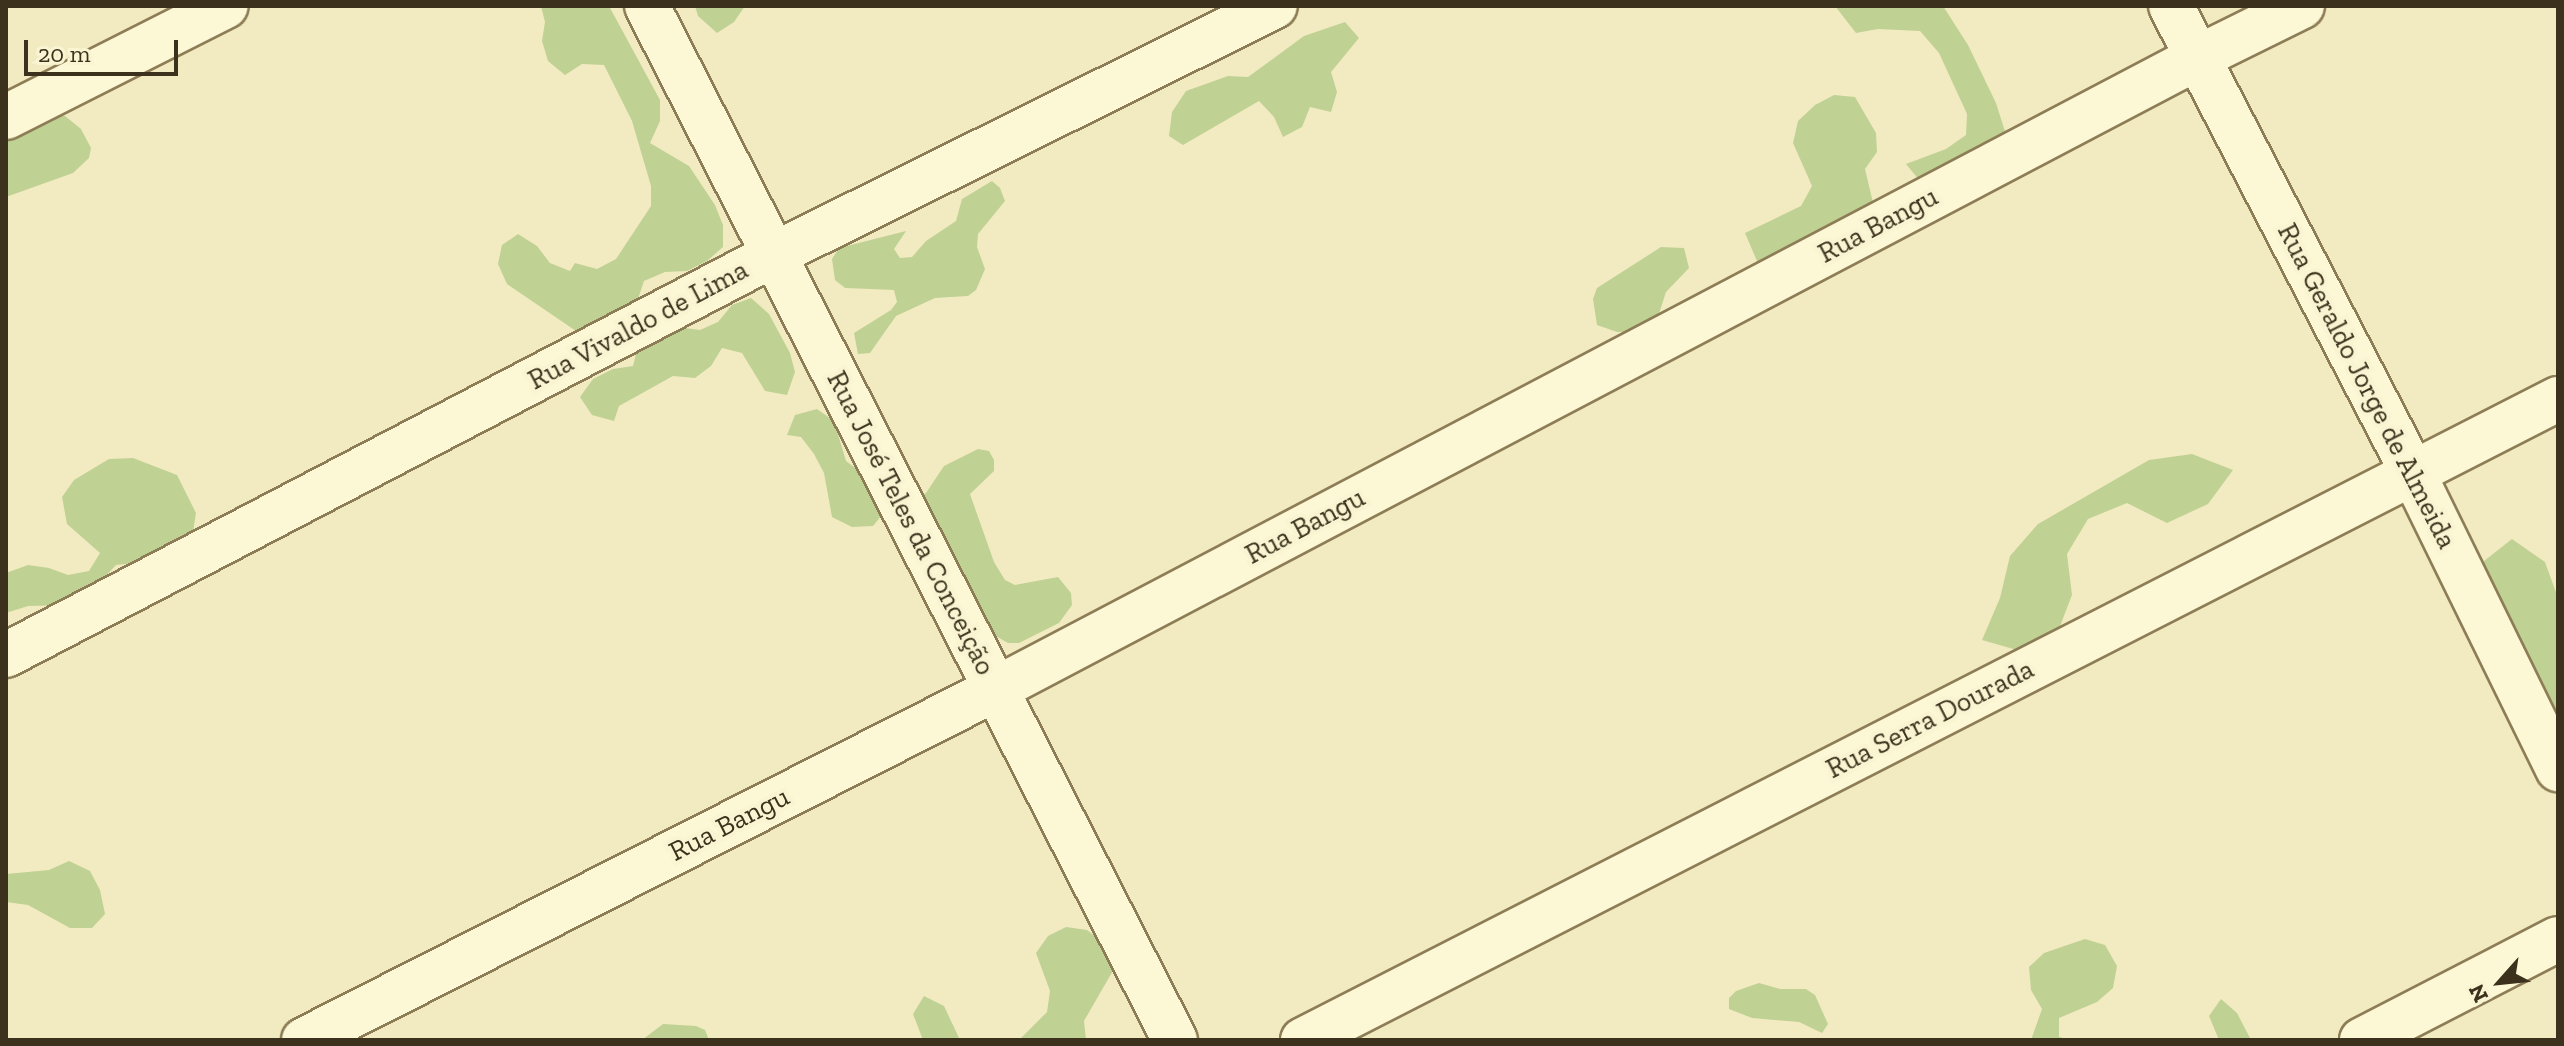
<!DOCTYPE html>
<meta charset="utf-8">
<style>
body{margin:0}
#map{position:relative;width:2564px;height:1046px;overflow:hidden;background:#f2ebc1;font-family:"Zilla Slab",serif}
div>[style]{position:absolute}
.green>*{inset:0;background:#c0d194}
.roads{filter:drop-shadow(2px 0 #8d7d56) drop-shadow(-2px 0 #8d7d56) drop-shadow(0 2px #8d7d56) drop-shadow(0 -2px #8d7d56)}
.street>*{height:44px;margin:-22px;padding:0 22px;transform-origin:22px;border-radius:22px;background:#fcf7d5}
span{translate:-50% -50%;white-space:nowrap;text-align:center;line-height:1.15;-webkit-text-stroke:8px #f9f4d1;paint-order:stroke}
.street-label{font-size:28px;color:#3b311c}
.frame{position:absolute;inset:0;border:8px solid #3b311c;pointer-events:none}
.north{position:absolute;left:2460px;top:942px;width:80px;height:80px;-webkit-text-stroke:6px #f9f4d1;paint-order:stroke;rotate:243deg;font-size:22px;font-weight:700;line-height:32px;text-align:center;color:#3b311c}
.north::after{content:'';display:block;margin:auto;width:28px;height:36px;background:#3b311c;clip-path:polygon(50% 0,100% 100%,50% 72%,0 100%)}
.scale{position:absolute;left:24px;top:40px;width:154px;height:36px;box-sizing:border-box;border:4px solid #3b311c;border-top:0;padding-left:10px;font-size:24px;line-height:28px;white-space:nowrap;color:#3b311c;-webkit-text-stroke:6px #f9f4d1;paint-order:stroke}
</style>
<div id="map">
<div class="green">
<div style="clip-path:polygon(541px 6px,609px 6px,660px 100px,660px 121px,650px 143px,689px 166px,715px 205px,723px 225px,723px 247px,707px 261px,687px 271px,665px 272px,644px 281px,637px 302px,576px 331px,507px 284px,498px 264px,502px 245px,518px 234px,537px 246px,550px 263px,570px 271px,575px 263px,597px 269px,616px 259px,651px 206px,651px 186px,632px 121px,604px 65px,582px 64px,565px 75px,548px 61px,542px 41px,545px 22px)"></div>
<div style="clip-path:polygon(695px 6px,745px 6px,734px 22px,717px 33px,698px 16px)"></div>
<div style="clip-path:polygon(1835px 6px,1943px 6px,1968px 45px,1996px 103px,2008px 141px,1920px 181px,1906px 164px,1946px 149px,1966px 135px,1967px 114px,1939px 53px,1920px 31px,1878px 29px,1856px 33px)"></div>
<div style="clip-path:polygon(1345px 22px,1359px 38px,1331px 72px,1337px 92px,1331px 112px,1310px 107px,1302px 127px,1283px 137px,1274px 117px,1259px 101px,1183px 145px,1169px 136px,1172px 112px,1186px 91px,1228px 76px,1248px 77px,1304px 36px)"></div>
<div style="clip-path:polygon(1834px 95px,1855px 97px,1876px 133px,1877px 152px,1865px 169px,1874px 207px,1798px 262px,1757px 261px,1745px 233px,1801px 206px,1812px 186px,1793px 143px,1798px 121px,1815px 105px)"></div>
<div style="clip-path:polygon(54px 116px,65px 116px,81px 129px,91px 148px,89px 158px,73px 173px,6px 197px,6px 129px)"></div>
<div style="clip-path:polygon(992px 181px,1000px 188px,1005px 201px,978px 234px,977px 247px,985px 269px,976px 290px,968px 296px,935px 298px,896px 316px,870px 353px,858px 354px,854px 333px,891px 310px,897px 302px,894px 290px,845px 288px,835px 280px,832px 259px,839px 248px,906px 231px,894px 249px,900px 258px,912px 257px,926px 241px,956px 221px,962px 199px)"></div>
<div style="clip-path:polygon(1661px 247px,1684px 248px,1689px 268px,1666px 292px,1656px 323px,1639px 332px,1617px 332px,1597px 325px,1593px 299px,1597px 288px)"></div>
<div style="clip-path:polygon(751px 298px,769px 314px,790px 353px,795px 372px,787px 395px,765px 391px,742px 353px,722px 348px,711px 366px,695px 378px,673px 376px,619px 406px,614px 421px,592px 415px,580px 397px,593px 379px,613px 369px,633px 366px,638px 346px,677px 327px,700px 330px,718px 322px,732px 305px)"></div>
<div style="clip-path:polygon(817px 409px,834px 421px,846px 461px,862px 473px,886px 510px,873px 526px,852px 527px,832px 517px,824px 473px,814px 454px,801px 437px,787px 435px,795px 415px)"></div>
<div style="clip-path:polygon(978px 449px,989px 451px,994px 460px,994px 471px,970px 494px,994px 562px,1005px 580px,1015px 585px,1058px 577px,1071px 593px,1072px 605px,1059px 623px,1019px 643px,1008px 643px,987px 631px,916px 499px,926px 493px,944px 466px)"></div>
<div style="clip-path:polygon(2192px 454px,2233px 470px,2208px 504px,2167px 523px,2127px 503px,2088px 519px,2067px 554px,2072px 595px,2057px 634px,2017px 650px,1982px 640px,2000px 598px,2010px 556px,2038px 524px,2149px 460px)"></div>
<div style="clip-path:polygon(133px 458px,177px 475px,196px 513px,193px 532px,180px 550px,161px 560px,116px 565px,88px 595px,71px 605px,28px 606px,6px 613px,6px 573px,28px 565px,49px 568px,68px 575px,89px 571px,100px 553px,67px 524px,62px 497px,74px 480px,109px 459px)"></div>
<div style="clip-path:polygon(2512px 539px,2545px 562px,2558px 598px,2558px 733px,2479px 565px)"></div>
<div style="clip-path:polygon(69px 861px,90px 871px,100px 890px,105px 914px,92px 928px,70px 928px,28px 905px,6px 902px,6px 874px,49px 870px)"></div>
<div style="clip-path:polygon(1066px 927px,1087px 930px,1106px 945px,1118px 962px,1084px 1021px,1086px 1040px,1019px 1040px,1047px 1012px,1050px 991px,1036px 953px,1048px 936px)"></div>
<div style="clip-path:polygon(2085px 939px,2105px 945px,2117px 966px,2113px 988px,2097px 1002px,2059px 1018px,2059px 1037px,2072px 1040px,2031px 1040px,2042px 1009px,2031px 990px,2029px 967px,2044px 953px)"></div>
<div style="clip-path:polygon(1759px 983px,1780px 989px,1806px 989px,1815px 995px,1828px 1024px,1822px 1033px,1799px 1022px,1752px 1018px,1729px 1009px,1729px 998px,1736px 991px)"></div>
<div style="clip-path:polygon(924px 996px,944px 1006px,960px 1040px,923px 1040px,913px 1014px)"></div>
<div style="clip-path:polygon(2221px 999px,2237px 1013px,2251px 1040px,2219px 1040px,2209px 1016px)"></div>
<div style="clip-path:polygon(663px 1024px,696px 1026px,705px 1030px,709px 1040px,642px 1040px)"></div>
</div>
<div class="roads">
<div class="street">
<div style="left:647px;top:6px;width:1161px;rotate:62.95deg"></div>
<div style="left:2171px;top:6px;width:526px;rotate:62.61deg"></div>
<div style="left:2413px;top:473px;width:330px;rotate:63.9deg"></div>
<div style="left:6px;top:117px;width:246px;rotate:-26.8deg"></div>
<div style="left:6px;top:655px;width:865px;rotate:-27.54deg"></div>
<div style="left:773px;top:255px;width:560px;rotate:-26.38deg"></div>
<div style="left:304px;top:1040px;width:776px;rotate:-26.9deg"></div>
<div style="left:996px;top:689px;width:1357px;rotate:-27.72deg"></div>
<div style="left:2197px;top:58px;width:117px;rotate:-26.3deg"></div>
<div style="left:1303px;top:1040px;width:1409px;rotate:-27.06deg"></div>
<div style="left:2362px;top:1040px;width:220px;rotate:-27.3deg"></div>
</div>
</div>
<div class="street-label">
<span style="left:1878px;top:225px;rotate:-28deg">Rua Bangu</span>
<span style="left:638px;top:325px;rotate:-28deg">Rua Vivaldo de Lima</span>
<span style="left:2367px;top:386px;rotate:63deg">Rua Geraldo Jorge de Almeida</span>
<span style="left:911px;top:523px;rotate:63deg">Rua José Teles da Conceição</span>
<span style="left:1305px;top:526px;rotate:-28deg">Rua Bangu</span>
<span style="left:1930px;top:719px;rotate:-27deg">Rua Serra Dourada</span>
<span style="left:729px;top:824px;rotate:-27deg">Rua Bangu</span>
</div>
<div class="frame"></div>
<div class="north">N</div>
<div class="scale">20 m</div>
</div>
